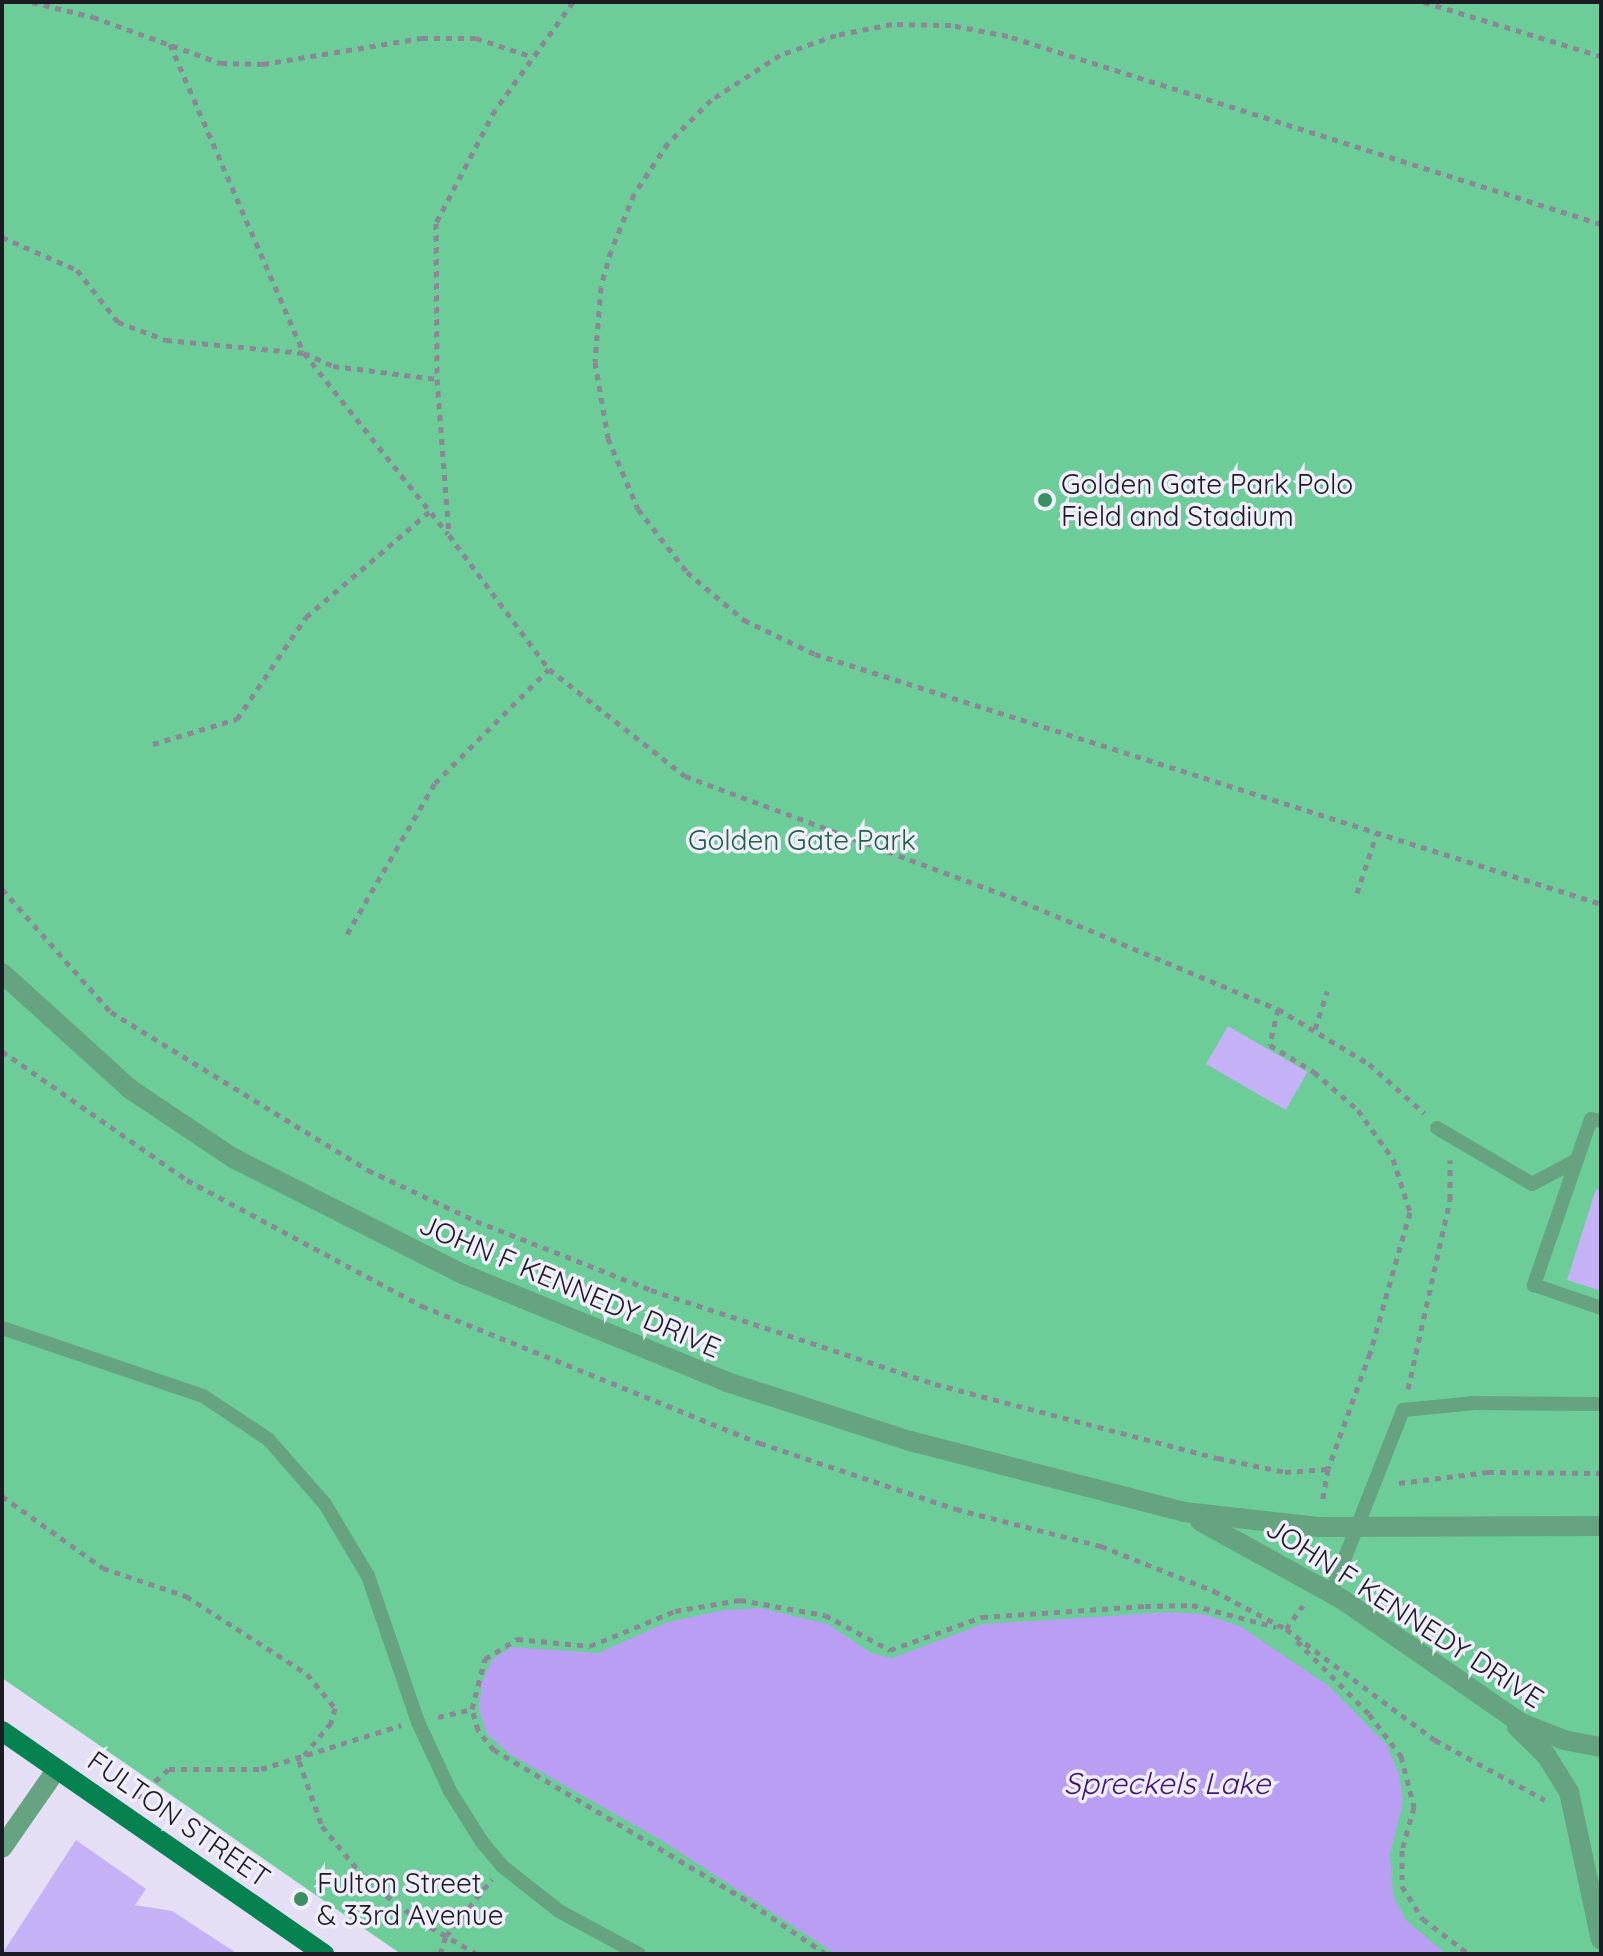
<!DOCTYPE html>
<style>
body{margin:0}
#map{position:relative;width:1603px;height:1956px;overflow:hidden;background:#e5dff6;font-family:Quicksand,sans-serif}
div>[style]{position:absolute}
.green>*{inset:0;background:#6ccd98}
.water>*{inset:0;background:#b99ef4}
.building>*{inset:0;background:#c5b1f6;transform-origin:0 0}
.path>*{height:5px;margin-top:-2.5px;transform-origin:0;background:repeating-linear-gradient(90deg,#8b8797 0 6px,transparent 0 12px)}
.service>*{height:14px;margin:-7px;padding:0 7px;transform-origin:7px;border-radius:7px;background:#66a380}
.minor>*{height:20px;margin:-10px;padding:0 10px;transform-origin:10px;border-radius:10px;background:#66a380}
.tertiary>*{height:20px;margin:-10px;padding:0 10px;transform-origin:10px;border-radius:10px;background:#66a380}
.secondary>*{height:20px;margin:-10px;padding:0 10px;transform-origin:10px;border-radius:10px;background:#058250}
.dots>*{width:22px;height:22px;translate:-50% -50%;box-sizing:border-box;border:4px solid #f1eefc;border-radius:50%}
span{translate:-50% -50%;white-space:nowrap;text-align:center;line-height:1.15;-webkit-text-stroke:7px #f1eefc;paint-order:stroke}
.poi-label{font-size:28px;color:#1c1a22}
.left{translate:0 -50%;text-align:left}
.park-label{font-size:28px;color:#1d6542}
.street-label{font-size:28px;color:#1c1a22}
.water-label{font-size:30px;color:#421578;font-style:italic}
.frame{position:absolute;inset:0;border:4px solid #1c1a22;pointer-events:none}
</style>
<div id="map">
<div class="green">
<div style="clip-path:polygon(2px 2px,1601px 2px,1601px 1954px,401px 1954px,2px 1678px)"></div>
</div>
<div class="water">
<div style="clip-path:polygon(760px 1608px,828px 1624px,871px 1653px,892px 1658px,983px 1624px,1170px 1612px,1203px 1614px,1240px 1626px,1329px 1686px,1387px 1745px,1399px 1774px,1403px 1802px,1390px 1854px,1393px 1895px,1406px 1920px,1446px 1954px,836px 1954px,661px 1840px,511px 1755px,487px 1734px,479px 1709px,482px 1682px,492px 1660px,511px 1647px,598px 1653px,668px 1622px,724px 1610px)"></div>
</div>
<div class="building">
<div style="left:1228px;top:1026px;width:92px;height:44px;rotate:30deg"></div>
<div style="clip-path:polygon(1596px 1189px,1601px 1190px,1601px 1291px,1567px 1280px)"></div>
<div style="clip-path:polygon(76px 1840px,146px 1889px,135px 1905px,172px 1911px,238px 1954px,2px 1954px)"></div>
</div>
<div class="path">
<div style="left:32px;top:2px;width:63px;rotate:13.8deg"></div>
<div style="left:93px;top:17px;width:136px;rotate:19.8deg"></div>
<div style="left:221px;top:63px;width:42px;rotate:1.4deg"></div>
<div style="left:263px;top:64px;width:161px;rotate:-9.3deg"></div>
<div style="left:422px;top:38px;width:54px"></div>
<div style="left:476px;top:38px;width:60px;rotate:18.4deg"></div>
<div style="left:573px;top:2px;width:133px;rotate:125.8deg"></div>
<div style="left:495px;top:110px;width:127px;rotate:117.6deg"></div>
<div style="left:436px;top:223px;width:156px;rotate:89.6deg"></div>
<div style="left:437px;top:379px;width:156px;rotate:85.6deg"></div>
<div style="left:449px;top:535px;width:167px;rotate:53.3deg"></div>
<div style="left:549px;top:669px;width:173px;rotate:38.2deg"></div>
<div style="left:685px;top:776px;width:348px;rotate:20.4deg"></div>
<div style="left:1011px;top:897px;width:290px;rotate:22.8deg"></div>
<div style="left:1278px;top:1009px;width:106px;rotate:31.1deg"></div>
<div style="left:1369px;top:1064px;width:74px;rotate:41.7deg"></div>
<div style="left:1424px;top:2px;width:185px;rotate:17deg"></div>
<div style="left:170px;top:44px;width:337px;rotate:66.6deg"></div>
<div style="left:304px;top:353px;width:231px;rotate:51.5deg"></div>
<div style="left:1601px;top:224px;width:622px;rotate:-162.41deg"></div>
<div style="left:1008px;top:36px;width:58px;rotate:-169.1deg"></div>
<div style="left:951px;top:25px;width:59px;rotate:-179deg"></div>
<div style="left:892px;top:24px;width:57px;rotate:168.9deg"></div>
<div style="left:836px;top:35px;width:59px;rotate:160.3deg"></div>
<div style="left:780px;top:55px;width:82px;rotate:146.9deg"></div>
<div style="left:711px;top:100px;width:61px;rotate:135deg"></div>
<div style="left:668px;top:143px;width:61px;rotate:123.7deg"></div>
<div style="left:634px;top:194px;width:61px;rotate:112deg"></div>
<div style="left:611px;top:251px;width:37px;rotate:106deg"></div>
<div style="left:601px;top:287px;width:75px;rotate:94.6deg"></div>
<div style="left:595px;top:362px;width:77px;rotate:80.3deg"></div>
<div style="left:608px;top:438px;width:77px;rotate:67.1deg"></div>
<div style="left:638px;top:509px;width:80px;rotate:52.1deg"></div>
<div style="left:687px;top:572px;width:75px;rotate:40.1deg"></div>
<div style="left:744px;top:620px;width:79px;rotate:25.6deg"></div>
<div style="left:815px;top:654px;width:825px;rotate:17.64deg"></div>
<div style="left:2px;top:237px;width:82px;rotate:23.7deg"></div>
<div style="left:77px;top:270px;width:66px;rotate:51.7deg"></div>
<div style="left:118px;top:322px;width:51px;rotate:20.6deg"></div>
<div style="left:166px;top:340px;width:139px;rotate:5.4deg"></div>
<div style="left:304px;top:353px;width:32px;rotate:24deg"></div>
<div style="left:333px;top:366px;width:105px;rotate:7.1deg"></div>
<div style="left:153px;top:744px;width:88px;rotate:-16.6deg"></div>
<div style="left:237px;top:719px;width:123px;rotate:-55.9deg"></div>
<div style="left:306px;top:617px;width:163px;rotate:-40.5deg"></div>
<div style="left:2px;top:889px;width:164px;rotate:48.5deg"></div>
<div style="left:111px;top:1012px;width:302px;rotate:31.6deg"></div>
<div style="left:368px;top:1170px;width:119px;rotate:25.3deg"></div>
<div style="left:476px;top:1221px;width:188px;rotate:21.5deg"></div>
<div style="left:651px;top:1290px;width:299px;rotate:18.3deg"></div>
<div style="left:935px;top:1384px;width:293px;rotate:14.7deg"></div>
<div style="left:1218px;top:1458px;width:68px;rotate:11.8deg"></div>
<div style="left:1285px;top:1472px;width:43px;rotate:-4deg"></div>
<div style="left:1357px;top:893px;width:63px;rotate:-71.6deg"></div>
<div style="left:347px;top:934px;width:175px;rotate:-59.8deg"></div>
<div style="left:435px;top:783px;width:161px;rotate:-45deg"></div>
<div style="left:1278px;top:1009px;width:37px;rotate:103deg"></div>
<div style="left:1270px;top:1045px;width:52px;rotate:31.5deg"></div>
<div style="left:1314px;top:1072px;width:58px;rotate:40.8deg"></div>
<div style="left:1358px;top:1110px;width:60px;rotate:54.5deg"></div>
<div style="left:1393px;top:1159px;width:56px;rotate:72.2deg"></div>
<div style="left:1410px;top:1212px;width:147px;rotate:105.8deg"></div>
<div style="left:1370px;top:1353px;width:123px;rotate:109.9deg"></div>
<div style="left:1328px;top:1469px;width:35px;rotate:100deg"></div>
<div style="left:1315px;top:1029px;width:40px;rotate:-72deg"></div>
<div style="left:2px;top:1051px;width:226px;rotate:34.9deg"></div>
<div style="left:187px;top:1180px;width:267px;rotate:28.2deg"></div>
<div style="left:422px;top:1306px;width:365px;rotate:22.1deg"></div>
<div style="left:760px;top:1443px;width:207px;rotate:18.6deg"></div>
<div style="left:956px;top:1509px;width:150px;rotate:14.3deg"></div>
<div style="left:1101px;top:1546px;width:122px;rotate:21.7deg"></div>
<div style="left:1214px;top:1591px;width:81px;rotate:27.8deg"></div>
<div style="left:1286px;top:1629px;width:186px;rotate:36.7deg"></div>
<div style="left:1435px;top:1740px;width:125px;rotate:28.6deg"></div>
<div style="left:1408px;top:1389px;width:194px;rotate:-77.5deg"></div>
<div style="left:1450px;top:1200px;width:40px;rotate:-90deg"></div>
<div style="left:1399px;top:1483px;width:90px;rotate:-7deg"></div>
<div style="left:1488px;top:1472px;width:113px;rotate:0.5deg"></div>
<div style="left:2px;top:1496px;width:124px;rotate:35.5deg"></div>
<div style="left:103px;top:1568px;width:88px;rotate:18.6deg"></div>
<div style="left:186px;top:1596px;width:144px;rotate:32.8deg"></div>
<div style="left:307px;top:1674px;width:44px;rotate:50.5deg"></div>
<div style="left:335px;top:1708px;width:16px;rotate:105deg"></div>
<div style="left:331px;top:1723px;width:50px;rotate:130.1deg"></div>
<div style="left:299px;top:1761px;width:69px;rotate:70.5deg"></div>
<div style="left:322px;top:1826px;width:71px;rotate:50.7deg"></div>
<div style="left:367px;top:1881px;width:66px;rotate:37deg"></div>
<div style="left:420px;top:1921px;width:66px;rotate:30.1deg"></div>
<div style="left:1286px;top:1629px;width:29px;rotate:-54deg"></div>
<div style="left:1297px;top:1641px;width:103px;rotate:45.4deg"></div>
<div style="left:1369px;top:1714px;width:53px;rotate:52.7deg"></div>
<div style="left:1401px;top:1756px;width:53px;rotate:75.7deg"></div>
<div style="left:1414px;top:1807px;width:45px;rotate:105.6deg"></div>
<div style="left:1402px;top:1850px;width:36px;rotate:90deg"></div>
<div style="left:1402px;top:1886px;width:39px;rotate:58deg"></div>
<div style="left:1423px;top:1919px;width:58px;rotate:37.3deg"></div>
<div style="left:438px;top:1717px;width:35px;rotate:-13deg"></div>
<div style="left:137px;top:1797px;width:43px;rotate:-41.2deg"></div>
<div style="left:169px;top:1769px;width:92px"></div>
<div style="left:261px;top:1769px;width:147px;rotate:-17.4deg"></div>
<div style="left:440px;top:1954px;width:19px;rotate:-72deg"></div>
<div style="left:446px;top:1936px;width:73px;rotate:-51.1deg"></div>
<div style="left:826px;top:1954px;width:97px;rotate:-146deg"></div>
<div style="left:746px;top:1900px;width:293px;rotate:-149.2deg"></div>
<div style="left:494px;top:1750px;width:26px;rotate:-129deg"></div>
<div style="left:478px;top:1730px;width:22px;rotate:-106deg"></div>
<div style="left:472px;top:1709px;width:52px;rotate:-75.4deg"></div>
<div style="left:485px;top:1659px;width:38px;rotate:-32deg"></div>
<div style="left:517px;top:1639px;width:73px;rotate:5.5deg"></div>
<div style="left:590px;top:1646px;width:92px;rotate:-22.4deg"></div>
<div style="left:675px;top:1611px;width:66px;rotate:-9.6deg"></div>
<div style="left:740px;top:1600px;width:86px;rotate:10deg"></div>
<div style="left:825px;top:1615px;width:74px;rotate:28.3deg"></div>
<div style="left:890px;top:1650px;width:98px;rotate:-19.7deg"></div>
<div style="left:982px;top:1617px;width:163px;rotate:-3.9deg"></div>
<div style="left:1145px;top:1606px;width:47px;rotate:-1.2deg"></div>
<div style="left:1192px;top:1605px;width:87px;rotate:14.7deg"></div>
</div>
<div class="service">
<div style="left:1601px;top:1121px;width:10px;rotate:-169deg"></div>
<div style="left:1591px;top:1119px;width:176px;rotate:109deg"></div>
<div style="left:1534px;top:1285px;width:71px;rotate:18.9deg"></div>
<div style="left:1437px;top:1128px;width:110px;rotate:30.5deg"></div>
<div style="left:1532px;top:1184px;width:51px;rotate:-28.1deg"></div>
<div style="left:2px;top:1328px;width:212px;rotate:18.7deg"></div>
<div style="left:203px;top:1396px;width:78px;rotate:33.5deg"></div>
<div style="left:268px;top:1439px;width:86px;rotate:48.8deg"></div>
<div style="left:325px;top:1504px;width:84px;rotate:59.2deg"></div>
<div style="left:368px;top:1576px;width:154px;rotate:71.1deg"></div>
<div style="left:418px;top:1722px;width:76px;rotate:65.1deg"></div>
<div style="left:450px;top:1791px;width:60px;rotate:57.9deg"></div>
<div style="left:482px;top:1842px;width:31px;rotate:50deg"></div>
<div style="left:502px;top:1866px;width:73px;rotate:38.3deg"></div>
<div style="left:559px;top:1911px;width:91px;rotate:28.3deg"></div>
<div style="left:1331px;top:1593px;width:197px;rotate:-68.5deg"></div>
<div style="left:1403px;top:1410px;width:72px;rotate:-5.6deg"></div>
<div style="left:1475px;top:1403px;width:126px;rotate:0.5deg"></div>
</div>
<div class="minor">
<div style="left:2px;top:1848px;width:96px;rotate:-55.2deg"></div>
</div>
<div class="tertiary">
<div style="left:2px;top:973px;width:173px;rotate:42.2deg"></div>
<div style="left:130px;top:1089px;width:124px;rotate:33.8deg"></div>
<div style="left:233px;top:1158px;width:258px;rotate:26.8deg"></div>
<div style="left:463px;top:1274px;width:285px;rotate:22.2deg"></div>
<div style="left:727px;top:1382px;width:192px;rotate:17.9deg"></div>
<div style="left:910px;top:1441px;width:283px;rotate:14.5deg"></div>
<div style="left:1184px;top:1512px;width:135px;rotate:6.4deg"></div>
<div style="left:1318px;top:1527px;width:283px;rotate:-0.2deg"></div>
<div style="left:1200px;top:1521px;width:163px;rotate:28.9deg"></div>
<div style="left:1343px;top:1600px;width:214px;rotate:34.7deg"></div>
<div style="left:1519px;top:1722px;width:48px;rotate:21.8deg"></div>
<div style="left:1564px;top:1740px;width:38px;rotate:11deg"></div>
<div style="left:1517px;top:1727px;width:40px;rotate:44deg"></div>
<div style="left:1546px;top:1755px;width:44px;rotate:58.1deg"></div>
<div style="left:1569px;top:1792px;width:151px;rotate:77.8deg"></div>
</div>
<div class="secondary">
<div style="left:2px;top:1731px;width:392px;rotate:34.7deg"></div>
</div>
<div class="dots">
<div style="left:1045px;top:500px;background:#3a8f63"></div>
<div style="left:301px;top:1899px;background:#3a8f63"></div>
</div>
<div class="poi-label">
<span class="left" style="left:1061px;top:500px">Golden Gate Park Polo<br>Field and Stadium</span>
<span class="left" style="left:317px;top:1899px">Fulton Street<br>&amp; 33rd Avenue</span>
</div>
<div class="park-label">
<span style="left:802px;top:840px">Golden Gate Park</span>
</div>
<div class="street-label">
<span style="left:570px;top:1286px;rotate:23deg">JOHN F KENNEDY DRIVE</span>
<span style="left:1405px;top:1613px;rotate:33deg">JOHN F KENNEDY DRIVE</span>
<span style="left:179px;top:1819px;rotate:35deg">FULTON STREET</span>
</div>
<div class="water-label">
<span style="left:1167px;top:1783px">Spreckels Lake</span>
</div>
<div class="frame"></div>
</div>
